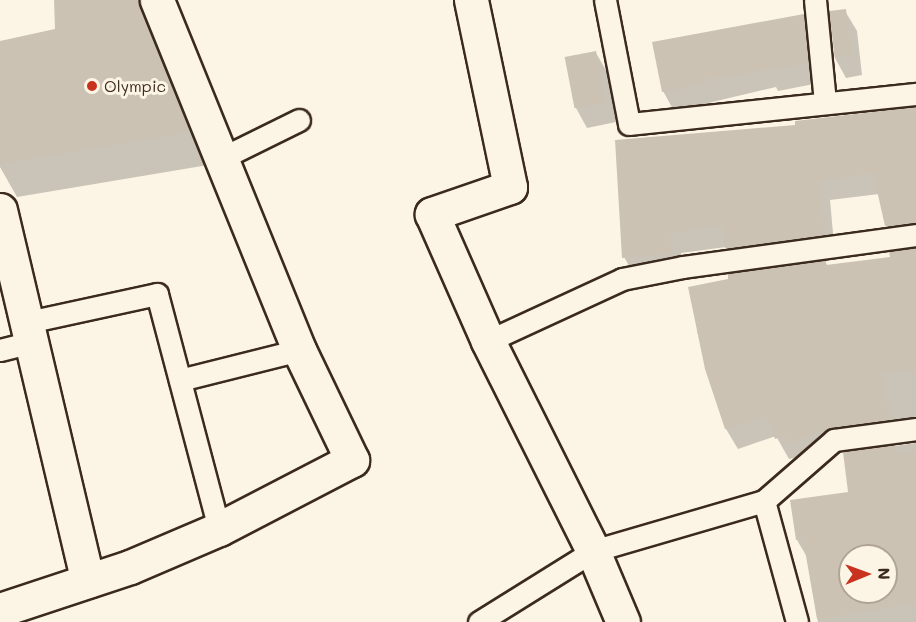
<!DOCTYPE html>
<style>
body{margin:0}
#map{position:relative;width:916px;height:622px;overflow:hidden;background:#fcf5e5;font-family:Mali,sans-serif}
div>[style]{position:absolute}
.shadow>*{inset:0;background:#0003}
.building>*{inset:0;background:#ccc2b3;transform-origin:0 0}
.roads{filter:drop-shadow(2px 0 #3b2a1e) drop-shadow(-2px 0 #3b2a1e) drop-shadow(0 2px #3b2a1e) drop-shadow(0 -2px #3b2a1e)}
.service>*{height:21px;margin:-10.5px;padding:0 10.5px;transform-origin:10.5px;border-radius:10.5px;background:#fcf5e5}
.minor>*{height:33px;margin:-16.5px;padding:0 16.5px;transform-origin:16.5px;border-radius:16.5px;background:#fcf5e5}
.dots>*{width:16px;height:16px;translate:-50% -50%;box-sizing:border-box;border:3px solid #fcf5e5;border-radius:50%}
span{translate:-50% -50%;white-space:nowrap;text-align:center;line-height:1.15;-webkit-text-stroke:6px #fcf5e5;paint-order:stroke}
.poi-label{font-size:16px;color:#3b2a1e}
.left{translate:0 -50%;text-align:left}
.north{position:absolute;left:838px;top:544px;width:60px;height:60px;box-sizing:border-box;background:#fcf5e5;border:2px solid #afa495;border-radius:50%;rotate:89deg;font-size:16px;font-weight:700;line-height:24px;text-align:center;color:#3b2a1e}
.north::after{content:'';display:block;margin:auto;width:21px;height:27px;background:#c8321e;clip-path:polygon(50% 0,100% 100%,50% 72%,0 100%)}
</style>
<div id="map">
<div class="shadow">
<div style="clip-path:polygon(56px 0,152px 0,208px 165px,17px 197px,0 167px,0 43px,56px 30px)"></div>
<div style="clip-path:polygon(845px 11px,857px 31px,862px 75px,846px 78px,835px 58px,831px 13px)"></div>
<div style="clip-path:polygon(803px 16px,814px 36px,819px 83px,778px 91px,776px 87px,674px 111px,663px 91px)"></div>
<div style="clip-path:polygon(596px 53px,607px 72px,616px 122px,587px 128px,576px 108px,567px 58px)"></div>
<div style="clip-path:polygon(916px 108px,916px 244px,898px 246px,887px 226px,879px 194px,830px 200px,835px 255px,738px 268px,726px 247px,681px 253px,683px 274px,636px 278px,624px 257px,797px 126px)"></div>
<div style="clip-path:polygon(916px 248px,916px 438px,844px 448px,802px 464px,798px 457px,789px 459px,776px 436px,738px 449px,726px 429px,697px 331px,825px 262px,828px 266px,892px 258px,891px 253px)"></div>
<div style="clip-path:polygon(evenodd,916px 443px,916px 622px,818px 622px,807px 557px,797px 540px,792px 501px,850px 493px,845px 453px,916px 443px,850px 556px,886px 556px,886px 592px,850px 592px,850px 556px)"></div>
</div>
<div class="building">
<div style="clip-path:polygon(54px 0,139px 0,190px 132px,0 164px,0 41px,55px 29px)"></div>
<div style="left:846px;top:9px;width:46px;height:17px;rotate:83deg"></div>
<div style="clip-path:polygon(804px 14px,808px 63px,707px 79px,707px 83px,662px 92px,652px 42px)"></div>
<div style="left:596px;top:51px;width:52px;height:32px;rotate:79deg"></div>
<div style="clip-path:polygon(916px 107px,916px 223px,885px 226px,873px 173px,819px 180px,824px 235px,725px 248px,722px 225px,670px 233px,672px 254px,622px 258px,615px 140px,795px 125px,795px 121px)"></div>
<div style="clip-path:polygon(916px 248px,916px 370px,881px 372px,890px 420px,832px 427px,788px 444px,786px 436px,775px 439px,767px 415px,725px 429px,705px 369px,688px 287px,728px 279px,728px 274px,826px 260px,826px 265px,890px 257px,889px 252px)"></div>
<div style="clip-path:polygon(evenodd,894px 445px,896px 455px,916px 453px,916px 603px,817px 619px,803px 539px,796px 540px,790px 500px,848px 492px,843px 452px,894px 445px,850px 556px,886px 556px,886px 592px,850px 592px,850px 556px)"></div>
</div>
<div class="roads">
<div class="service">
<div style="left:605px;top:0;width:126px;rotate:79deg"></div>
<div style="left:629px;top:124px;width:289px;rotate:-6deg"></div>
<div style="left:815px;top:0;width:102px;rotate:84.4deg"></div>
<div style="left:220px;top:159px;width:88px;rotate:-26.3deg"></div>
<div style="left:28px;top:322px;width:132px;rotate:-12.2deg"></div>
<div style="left:157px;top:294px;width:243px;rotate:75.2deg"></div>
<div style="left:488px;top:341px;width:148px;rotate:-24.8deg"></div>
<div style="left:622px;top:279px;width:62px;rotate:-11.1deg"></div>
<div style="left:683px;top:267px;width:235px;rotate:-7.8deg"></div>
<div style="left:0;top:350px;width:34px;rotate:-14deg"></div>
<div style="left:180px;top:380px;width:123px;rotate:-14.1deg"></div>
<div style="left:764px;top:501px;width:125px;rotate:74.7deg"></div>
<div style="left:479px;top:622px;width:134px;rotate:-31.9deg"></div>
<div style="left:593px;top:551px;width:178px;rotate:-16.3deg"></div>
<div style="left:764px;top:501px;width:93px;rotate:-41.1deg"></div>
<div style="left:834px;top:440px;width:83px;rotate:-7.6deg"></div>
</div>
<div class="minor">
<div style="left:471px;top:0;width:191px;rotate:78.2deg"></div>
<div style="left:510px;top:187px;width:83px;rotate:160.9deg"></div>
<div style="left:432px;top:214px;width:139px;rotate:66.2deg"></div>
<div style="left:488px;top:341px;width:235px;rotate:63.4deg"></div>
<div style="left:593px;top:551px;width:77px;rotate:67.1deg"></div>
<div style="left:0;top:210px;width:381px;rotate:76.7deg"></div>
<div style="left:0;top:610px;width:137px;rotate:-18.3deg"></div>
<div style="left:130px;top:567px;width:97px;rotate:-23.1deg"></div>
<div style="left:219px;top:529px;width:150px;rotate:-27.4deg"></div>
<div style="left:352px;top:460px;width:122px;rotate:-115.7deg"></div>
<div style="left:299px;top:350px;width:378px;rotate:-112.1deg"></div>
</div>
</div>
<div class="dots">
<div style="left:92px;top:86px;background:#c8321e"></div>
</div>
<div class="poi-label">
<span class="left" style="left:104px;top:86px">Olympic</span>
</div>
<div class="north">N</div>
</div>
